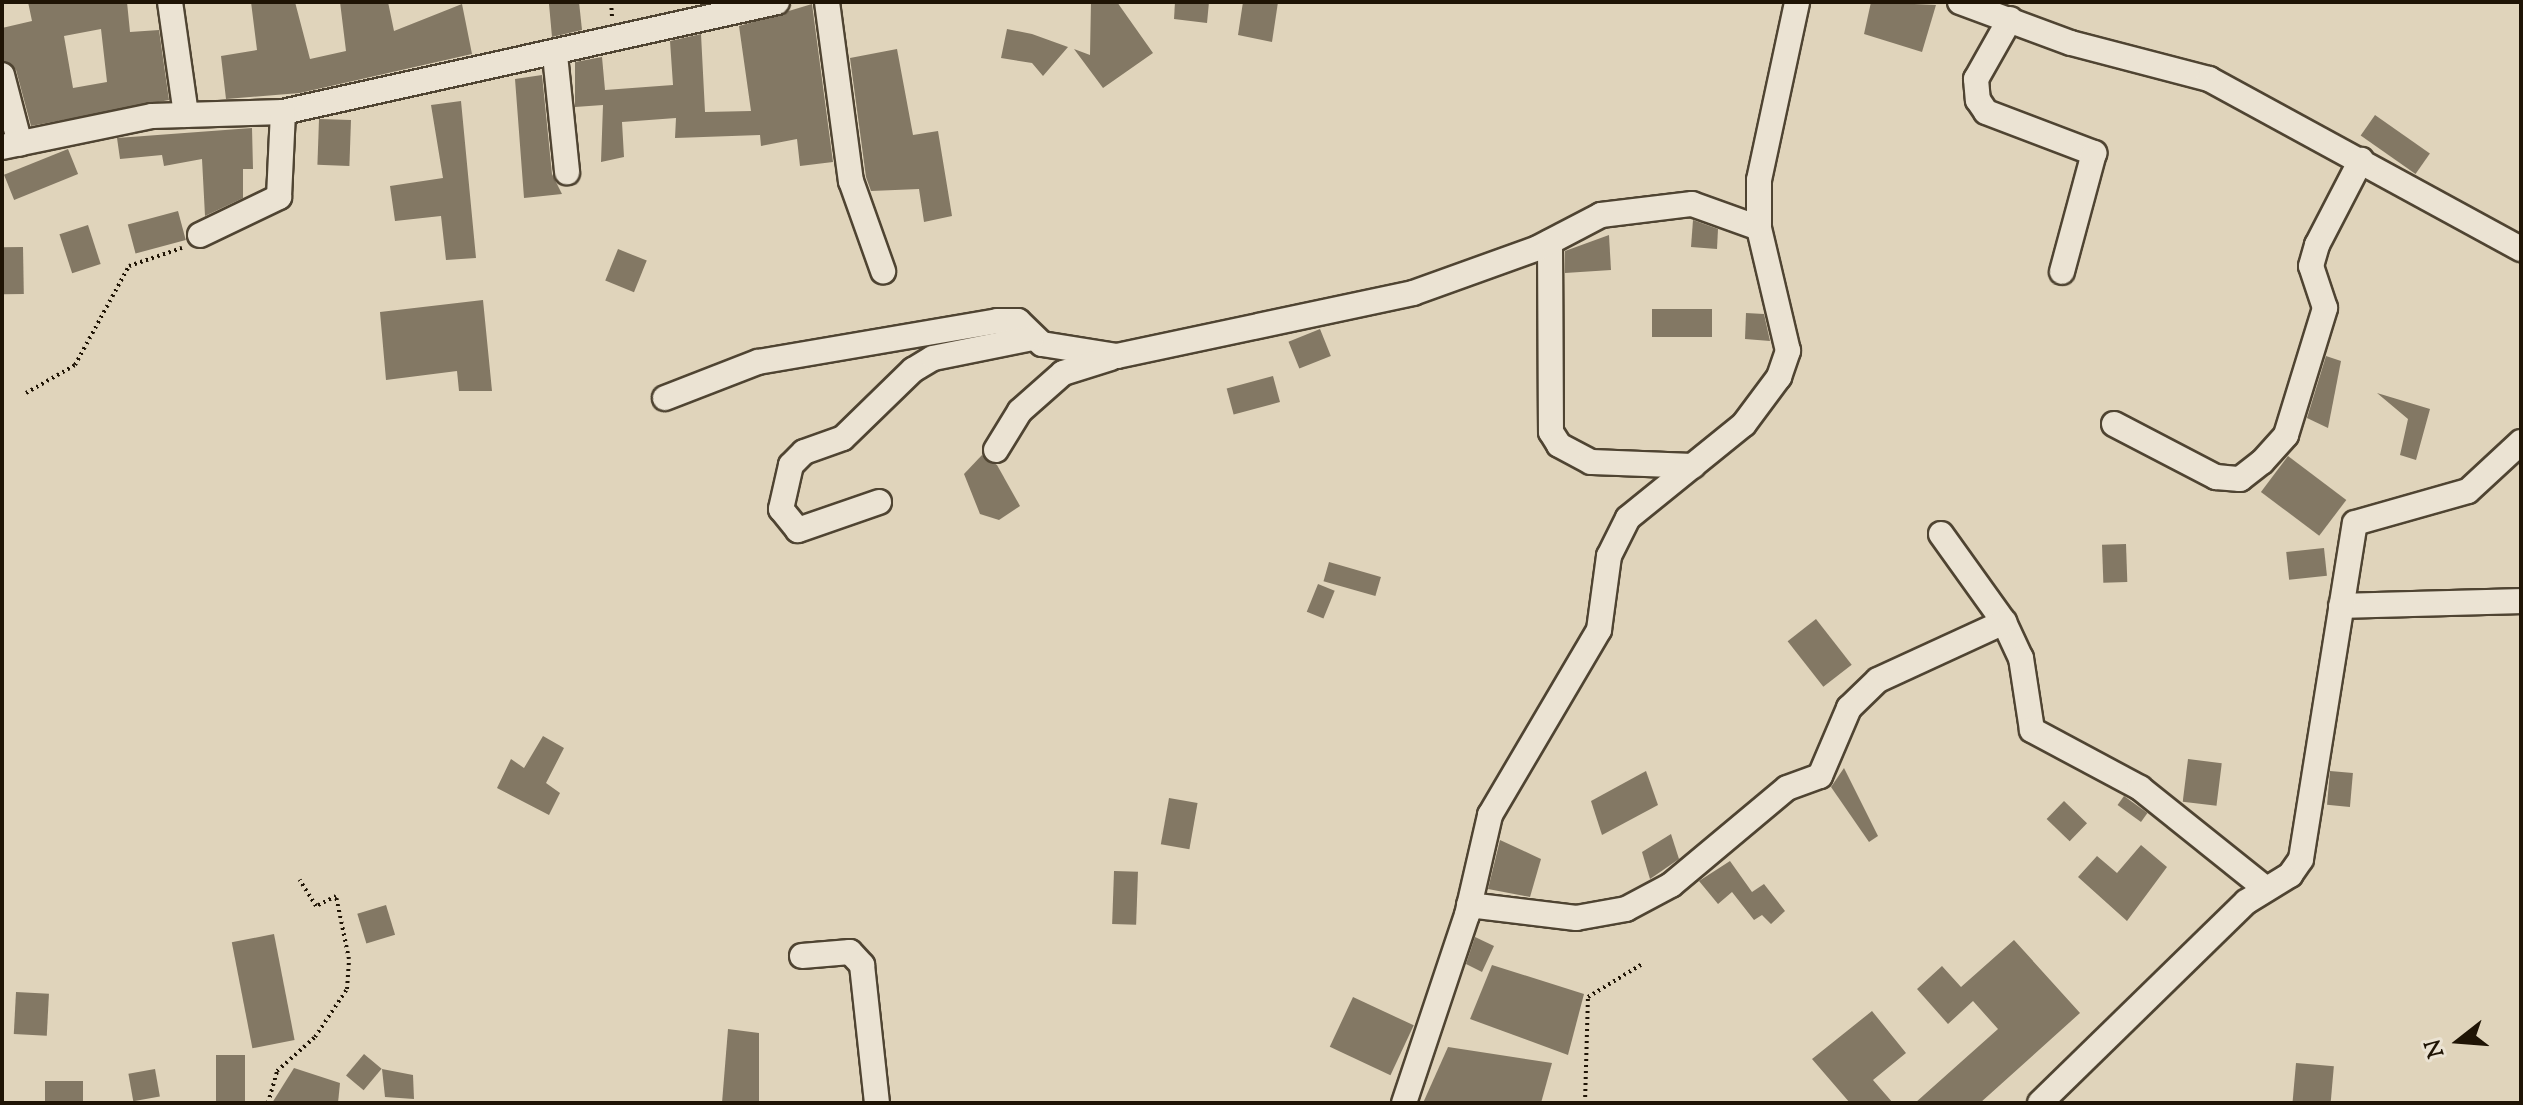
<!DOCTYPE html>
<style>
body{margin:0}
#map{position:relative;width:2523px;height:1105px;overflow:hidden;background:#e0d4bb;font-family:"Sorts Mill Goudy",serif}
div>[style]{position:absolute}
.building>*{inset:0;background:#837864;transform-origin:0 0}
.path>*{height:4px;margin-top:-2px;transform-origin:0;background:repeating-linear-gradient(90deg,#1f1405 0 2px,transparent 0 6px)}
.roads{filter:drop-shadow(2px 0 #4f4432) drop-shadow(-2px 0 #4f4432) drop-shadow(0 2px #4f4432) drop-shadow(0 -2px #4f4432)}
.minor>*{height:24px;margin:-12px;padding:0 12px;transform-origin:12px;border-radius:12px;background:#ebe3d3}
span{translate:-50% -50%;white-space:nowrap;text-align:center;line-height:1.15;-webkit-text-stroke:6px #ebe3d3;paint-order:stroke}
.frame{position:absolute;inset:0;border:4px solid #1f1405;pointer-events:none}
.north{position:absolute;left:2419px;top:1001px;width:80px;height:80px;-webkit-text-stroke:6px #ebe3d3;paint-order:stroke;rotate:253deg;font-size:22px;font-weight:700;line-height:32px;text-align:center;color:#1f1405}
.north::after{content:'';display:block;margin:auto;width:28px;height:36px;background:#1f1405;clip-path:polygon(50% 0,100% 100%,50% 72%,0 100%)}
</style>
<div id="map">
<div class="building">
<div style="clip-path:polygon(evenodd,28px 2px,127px 2px,130px 32px,159px 30px,169px 100px,31px 126px,16px 70px,2px 60px,2px 28px,32px 21px,28px 2px,101px 29px,107px 82px,73px 88px,64px 36px,101px 29px)"></div>
<div style="clip-path:polygon(251px 2px,295px 2px,310px 59px,346px 51px,340px 2px,388px 2px,394px 31px,462px 4px,472px 54px,300px 93px,226px 99px,221px 56px,257px 50px)"></div>
<div style="clip-path:polygon(579px 2px,582px 30px,552px 37px,549px 4px)"></div>
<div style="clip-path:polygon(1091px 2px,1117px 2px,1153px 53px,1103px 88px,1074px 49px,1090px 55px)"></div>
<div style="clip-path:polygon(1175px 2px,1209px 2px,1207px 23px,1174px 19px)"></div>
<div style="clip-path:polygon(1243px 2px,1278px 2px,1272px 42px,1238px 35px)"></div>
<div style="clip-path:polygon(1871px 2px,1936px 5px,1922px 52px,1864px 34px)"></div>
<div style="clip-path:polygon(812px 4px,833px 162px,800px 166px,797px 139px,761px 146px,760px 135px,675px 138px,676px 118px,622px 122px,624px 157px,601px 162px,603px 105px,575px 107px,575px 62px,602px 57px,605px 90px,673px 85px,670px 41px,701px 34px,705px 112px,751px 111px,739px 26px)"></div>
<div style="clip-path:polygon(1007px 29px,1032px 34px,1068px 47px,1043px 76px,1032px 63px,1001px 58px)"></div>
<div style="clip-path:polygon(897px 49px,913px 135px,938px 131px,952px 216px,924px 222px,919px 189px,871px 191px,866px 177px,850px 58px)"></div>
<div style="clip-path:polygon(542px 75px,552px 174px,562px 194px,524px 198px,515px 79px)"></div>
<div style="clip-path:polygon(461px 101px,476px 258px,446px 260px,441px 216px,395px 221px,390px 186px,443px 178px,431px 105px)"></div>
<div style="left:2375px;top:115px;width:67px;height:25px;rotate:35deg"></div>
<div style="left:351px;top:120px;width:46px;height:32px;rotate:92deg"></div>
<div style="clip-path:polygon(252px 128px,253px 169px,243px 169px,243px 198px,205px 216px,202px 159px,164px 166px,162px 155px,120px 159px,117px 138px)"></div>
<div style="left:68px;top:149px;width:27px;height:69px;rotate:68deg"></div>
<div style="left:178px;top:211px;width:30px;height:52px;rotate:75deg"></div>
<div style="clip-path:polygon(1693px 220px,1718px 229px,1717px 249px,1691px 247px)"></div>
<div style="left:88px;top:225px;width:41px;height:30px;rotate:72deg"></div>
<div style="clip-path:polygon(1609px 235px,1611px 270px,1565px 273px,1565px 251px)"></div>
<div style="left:23px;top:247px;width:47px;height:21px;rotate:89deg"></div>
<div style="left:618px;top:249px;width:31px;height:34px;rotate:22deg"></div>
<div style="clip-path:polygon(483px 300px,492px 391px,459px 391px,457px 371px,386px 380px,380px 312px)"></div>
<div style="left:1712px;top:309px;width:28px;height:60px;rotate:90deg"></div>
<div style="clip-path:polygon(1746px 313px,1764px 314px,1770px 341px,1745px 339px)"></div>
<div style="left:1320px;top:329px;width:29px;height:34px;rotate:68deg"></div>
<div style="clip-path:polygon(2326px 356px,2341px 361px,2328px 428px,2307px 418px)"></div>
<div style="left:1273px;top:376px;width:27px;height:48px;rotate:75deg"></div>
<div style="clip-path:polygon(2377px 393px,2430px 409px,2416px 460px,2400px 455px,2408px 419px)"></div>
<div style="clip-path:polygon(982px 455px,997px 465px,1020px 506px,999px 520px,980px 514px,964px 474px)"></div>
<div style="left:2288px;top:456px;width:73px;height:45px;rotate:37deg"></div>
<div style="left:2126px;top:544px;width:38px;height:24px;rotate:88deg"></div>
<div style="left:2324px;top:548px;width:28px;height:38px;rotate:84deg"></div>
<div style="left:1329px;top:562px;width:54px;height:20px;rotate:16deg"></div>
<div style="left:1318px;top:584px;width:18px;height:30px;rotate:22deg"></div>
<div style="left:1816px;top:619px;width:58px;height:36px;rotate:52deg"></div>
<div style="clip-path:polygon(543px 736px,564px 748px,546px 783px,560px 793px,549px 815px,497px 788px,511px 759px,524px 768px)"></div>
<div style="left:2188px;top:759px;width:34px;height:43px;rotate:7deg"></div>
<div style="clip-path:polygon(1844px 768px,1878px 836px,1869px 842px,1831px 787px)"></div>
<div style="clip-path:polygon(1646px 771px,1658px 805px,1602px 835px,1591px 801px)"></div>
<div style="left:2330px;top:771px;width:23px;height:34px;rotate:5deg"></div>
<div style="left:2124px;top:796px;width:29px;height:11px;rotate:36deg"></div>
<div style="left:1169px;top:798px;width:29px;height:47px;rotate:10deg"></div>
<div style="left:2064px;top:801px;width:32px;height:25px;rotate:44deg"></div>
<div style="clip-path:polygon(1671px 834px,1679px 859px,1650px 879px,1642px 852px)"></div>
<div style="clip-path:polygon(1500px 840px,1541px 859px,1530px 897px,1488px 889px)"></div>
<div style="clip-path:polygon(2141px 845px,2167px 867px,2127px 921px,2078px 877px,2097px 856px,2117px 873px)"></div>
<div style="clip-path:polygon(1730px 861px,1752px 892px,1764px 884px,1785px 911px,1771px 924px,1762px 915px,1754px 920px,1732px 892px,1718px 904px,1699px 881px)"></div>
<div style="left:1114px;top:871px;width:24px;height:53px;rotate:2deg"></div>
<div style="left:386px;top:905px;width:31px;height:30px;rotate:73deg"></div>
<div style="left:274px;top:934px;width:108px;height:43px;rotate:79deg"></div>
<div style="clip-path:polygon(1475px 937px,1494px 946px,1482px 972px,1466px 964px)"></div>
<div style="clip-path:polygon(2014px 940px,2080px 1013px,1980px 1103px,1915px 1103px,1998px 1029px,1973px 1001px,1948px 1024px,1917px 989px,1942px 966px,1961px 987px)"></div>
<div style="clip-path:polygon(1492px 965px,1584px 994px,1568px 1055px,1470px 1019px)"></div>
<div style="left:16px;top:992px;width:33px;height:42px;rotate:3deg"></div>
<div style="left:1353px;top:997px;width:67px;height:55px;rotate:25deg"></div>
<div style="clip-path:polygon(1872px 1011px,1906px 1053px,1873px 1080px,1893px 1103px,1850px 1103px,1812px 1059px)"></div>
<div style="clip-path:polygon(728px 1029px,759px 1033px,759px 1103px,722px 1103px)"></div>
<div style="clip-path:polygon(1448px 1047px,1552px 1063px,1541px 1103px,1423px 1103px)"></div>
<div style="left:364px;top:1054px;width:23px;height:28px;rotate:40deg"></div>
<div style="left:216px;top:1055px;width:29px;height:48px"></div>
<div style="left:2296px;top:1063px;width:38px;height:40px;rotate:5deg"></div>
<div style="clip-path:polygon(294px 1068px,340px 1083px,338px 1103px,272px 1103px)"></div>
<div style="left:155px;top:1069px;width:28px;height:27px;rotate:80deg"></div>
<div style="clip-path:polygon(382px 1069px,413px 1075px,414px 1099px,385px 1097px)"></div>
<div style="left:45px;top:1081px;width:38px;height:22px"></div>
</div>
<div class="path">
<div style="left:611px;top:2px;width:16px;rotate:86deg"></div>
<div style="left:26px;top:393px;width:56px;rotate:-29.7deg"></div>
<div style="left:75px;top:365px;width:113px;rotate:-61.4deg"></div>
<div style="left:129px;top:266px;width:56px;rotate:-18.8deg"></div>
<div style="left:268px;top:1103px;width:33px;rotate:-74deg"></div>
<div style="left:277px;top:1071px;width:51px;rotate:-41.8deg"></div>
<div style="left:315px;top:1037px;width:58px;rotate:-56.3deg"></div>
<div style="left:347px;top:989px;width:30px;rotate:-86deg"></div>
<div style="left:349px;top:959px;width:64px;rotate:-101.7deg"></div>
<div style="left:336px;top:896px;width:22px;rotate:153deg"></div>
<div style="left:316px;top:906px;width:31px;rotate:-122deg"></div>
<div style="left:1585px;top:1103px;width:106px;rotate:-88.4deg"></div>
<div style="left:1588px;top:997px;width:63px;rotate:-31.4deg"></div>
</div>
<div class="roads">
<div class="minor">
<div style="left:170px;top:2px;width:114px;rotate:81.9deg"></div>
<div style="left:827px;top:2px;width:181px;rotate:82.4deg"></div>
<div style="left:851px;top:181px;width:96px;rotate:70.4deg"></div>
<div style="left:1960px;top:2px;width:118px;rotate:20.3deg"></div>
<div style="left:2071px;top:43px;width:143px;rotate:14.6deg"></div>
<div style="left:2209px;top:79px;width:355px;rotate:28.6deg"></div>
<div style="left:2010px;top:19px;width:69px;rotate:119.5deg"></div>
<div style="left:1976px;top:79px;width:21px;rotate:85deg"></div>
<div style="left:1978px;top:100px;width:14px;rotate:56deg"></div>
<div style="left:1986px;top:112px;width:116px;rotate:20.8deg"></div>
<div style="left:2094px;top:153px;width:123px;rotate:105.1deg"></div>
<div style="left:555px;top:55px;width:118px;rotate:84.1deg"></div>
<div style="left:2px;top:75px;width:71px;rotate:75.4deg"></div>
<div style="left:2px;top:147px;width:153px;rotate:-11.7deg"></div>
<div style="left:152px;top:116px;width:131px;rotate:-1.7deg"></div>
<div style="left:283px;top:112px;width:506px;rotate:-12.55deg"></div>
<div style="left:200px;top:235px;width:88px;rotate:-25.7deg"></div>
<div style="left:279px;top:197px;width:85px;rotate:-87.3deg"></div>
<div style="left:1550px;top:242px;width:190px;rotate:89.7deg"></div>
<div style="left:1551px;top:432px;width:15px;rotate:58deg"></div>
<div style="left:1559px;top:445px;width:36px;rotate:28deg"></div>
<div style="left:1591px;top:462px;width:102px;rotate:2.2deg"></div>
<div style="left:665px;top:398px;width:100px;rotate:-21.2deg"></div>
<div style="left:758px;top:362px;width:242px;rotate:-9.7deg"></div>
<div style="left:997px;top:321px;width:21px"></div>
<div style="left:1018px;top:321px;width:33px;rotate:44deg"></div>
<div style="left:1042px;top:344px;width:76px;rotate:9.1deg"></div>
<div style="left:1117px;top:356px;width:303px;rotate:-12deg"></div>
<div style="left:1413px;top:293px;width:133px;rotate:-19.8deg"></div>
<div style="left:1538px;top:248px;width:71px;rotate:-27.6deg"></div>
<div style="left:1601px;top:215px;width:92px;rotate:-6.9deg"></div>
<div style="left:1692px;top:204px;width:71px;rotate:19.7deg"></div>
<div style="left:2114px;top:424px;width:115px;rotate:27.5deg"></div>
<div style="left:2216px;top:477px;width:24px;rotate:5deg"></div>
<div style="left:2240px;top:479px;width:28px;rotate:-38deg"></div>
<div style="left:2262px;top:462px;width:36px;rotate:-48deg"></div>
<div style="left:2286px;top:435px;width:133px;rotate:-72.9deg"></div>
<div style="left:2325px;top:308px;width:44px;rotate:-108.4deg"></div>
<div style="left:2311px;top:266px;width:22px;rotate:-74deg"></div>
<div style="left:2317px;top:245px;width:96px;rotate:-62.6deg"></div>
<div style="left:996px;top:450px;width:46px;rotate:-58.4deg"></div>
<div style="left:1020px;top:411px;width:57px;rotate:-41.5deg"></div>
<div style="left:1063px;top:373px;width:50px;rotate:-17.4deg"></div>
<div style="left:879px;top:502px;width:86px;rotate:160.9deg"></div>
<div style="left:798px;top:530px;width:27px;rotate:-129deg"></div>
<div style="left:781px;top:509px;width:45px;rotate:-77.2deg"></div>
<div style="left:791px;top:465px;width:18px;rotate:-45deg"></div>
<div style="left:804px;top:452px;width:41px;rotate:-19.7deg"></div>
<div style="left:843px;top:438px;width:98px;rotate:-44.2deg"></div>
<div style="left:913px;top:370px;width:23px;rotate:-31deg"></div>
<div style="left:933px;top:358px;width:101px;rotate:-11.4deg"></div>
<div style="left:1941px;top:534px;width:108px;rotate:54.4deg"></div>
<div style="left:2004px;top:622px;width:40px;rotate:65deg"></div>
<div style="left:2021px;top:658px;width:73px;rotate:81.3deg"></div>
<div style="left:2032px;top:730px;width:123px;rotate:28.2deg"></div>
<div style="left:2140px;top:788px;width:161px;rotate:38.7deg"></div>
<div style="left:2341px;top:606px;width:180px;rotate:-1.6deg"></div>
<div style="left:1469px;top:905px;width:108px;rotate:6.9deg"></div>
<div style="left:1576px;top:918px;width:51px;rotate:-10.2deg"></div>
<div style="left:1626px;top:909px;width:51px;rotate:-28.1deg"></div>
<div style="left:1671px;top:885px;width:151px;rotate:-39.9deg"></div>
<div style="left:1787px;top:788px;width:35px;rotate:-20deg"></div>
<div style="left:1820px;top:776px;width:74px;rotate:-66.9deg"></div>
<div style="left:1849px;top:708px;width:40px;rotate:-44deg"></div>
<div style="left:1878px;top:680px;width:139px;rotate:-24.7deg"></div>
<div style="left:802px;top:956px;width:48px;rotate:-4.8deg"></div>
<div style="left:850px;top:952px;width:18px;rotate:47deg"></div>
<div style="left:862px;top:965px;width:139px;rotate:83.8deg"></div>
<div style="left:1404px;top:1103px;width:198px;rotate:-71.5deg"></div>
<div style="left:1467px;top:915px;width:103px;rotate:-77deg"></div>
<div style="left:1490px;top:815px;width:215px;rotate:-59.5deg"></div>
<div style="left:1599px;top:630px;width:75px;rotate:-82.3deg"></div>
<div style="left:1609px;top:556px;width:42px;rotate:-63.4deg"></div>
<div style="left:1628px;top:518px;width:149px;rotate:-39deg"></div>
<div style="left:1744px;top:424px;width:59px;rotate:-53.3deg"></div>
<div style="left:1779px;top:377px;width:28px;rotate:-71deg"></div>
<div style="left:1788px;top:351px;width:126px;rotate:-103.3deg"></div>
<div style="left:1759px;top:228px;width:48px;rotate:-90deg"></div>
<div style="left:1759px;top:180px;width:182px;rotate:-77.9deg"></div>
<div style="left:2040px;top:1103px;width:288px;rotate:-44.3deg"></div>
<div style="left:2246px;top:902px;width:52px;rotate:-31.5deg"></div>
<div style="left:2290px;top:875px;width:19px;rotate:-55deg"></div>
<div style="left:2301px;top:859px;width:340px;rotate:-80.9deg"></div>
<div style="left:2355px;top:523px;width:117px;rotate:-15.8deg"></div>
<div style="left:2468px;top:491px;width:72px;rotate:-42.8deg"></div>
</div>
</div>
<div class="frame"></div>
<div class="north">N</div>
</div>
